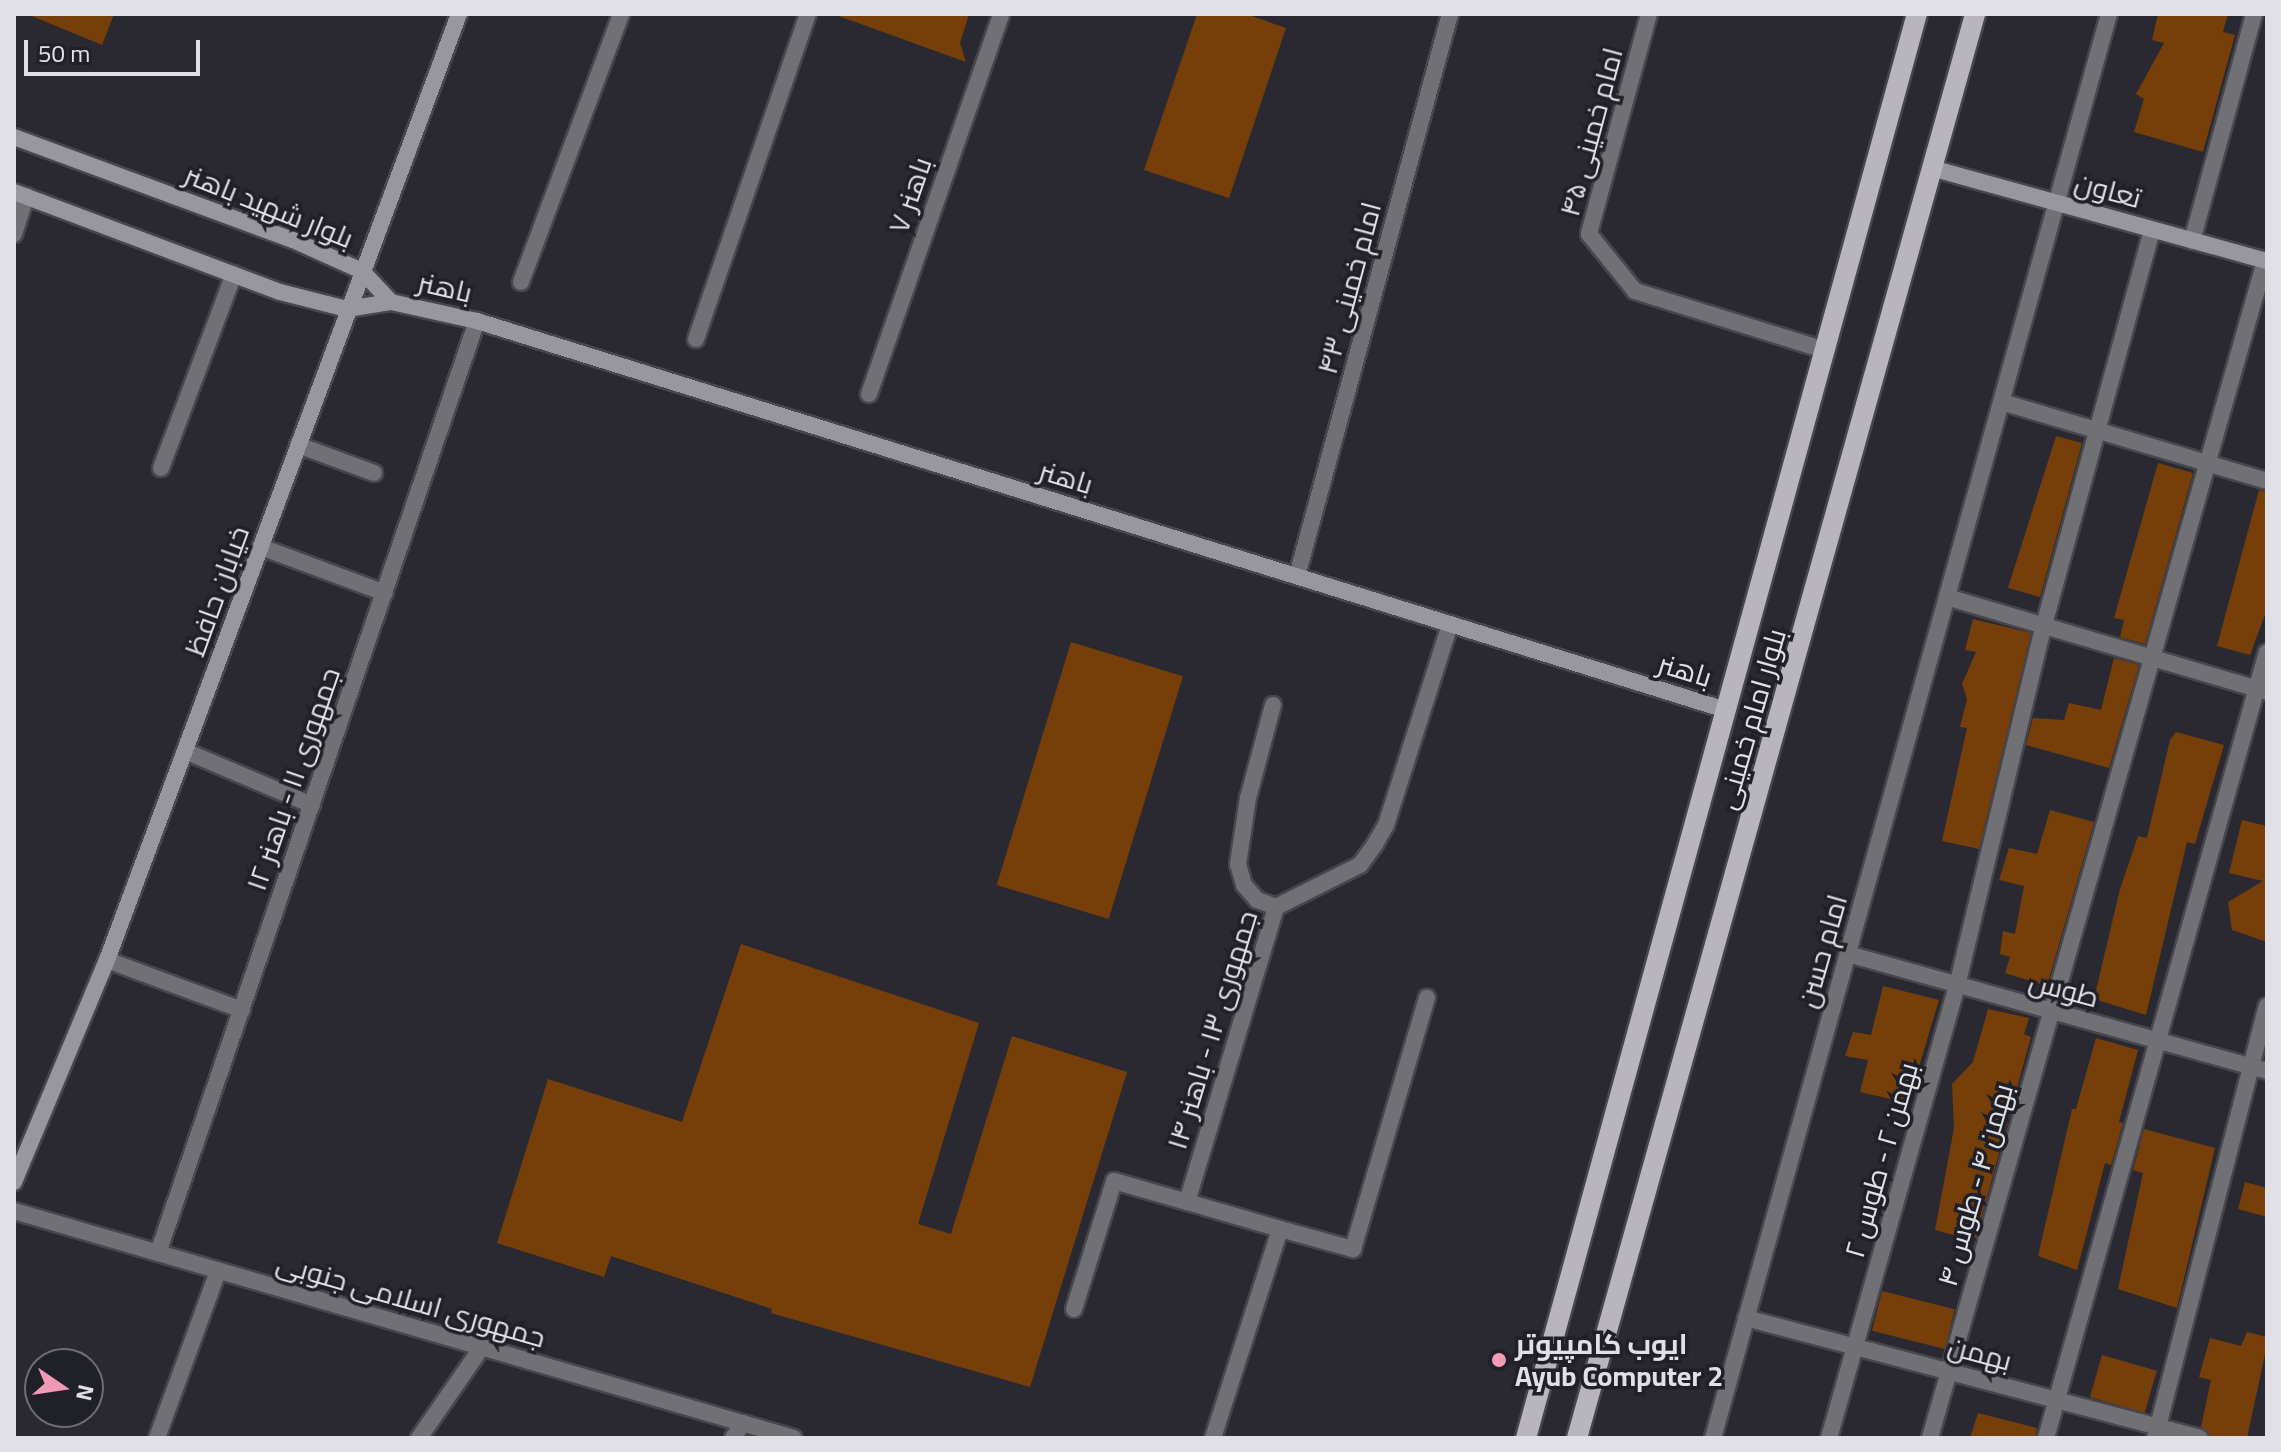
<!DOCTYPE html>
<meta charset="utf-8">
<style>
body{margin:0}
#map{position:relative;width:2281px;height:1452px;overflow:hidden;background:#2a2932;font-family:Georgia,Cairo,serif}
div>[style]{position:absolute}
.building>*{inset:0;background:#763f09;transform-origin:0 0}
.roads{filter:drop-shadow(2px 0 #47464f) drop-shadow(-2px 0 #47464f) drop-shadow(0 2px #47464f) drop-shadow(0 -2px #47464f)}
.minor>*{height:16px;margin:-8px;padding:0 8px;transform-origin:8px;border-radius:8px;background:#717074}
.tertiary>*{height:16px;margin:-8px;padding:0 8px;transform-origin:8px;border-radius:8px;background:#717074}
.secondary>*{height:16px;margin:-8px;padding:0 8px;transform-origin:8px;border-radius:8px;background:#99979e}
.primary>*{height:20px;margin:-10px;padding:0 10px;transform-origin:10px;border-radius:10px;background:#b9b5be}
.dots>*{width:22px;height:22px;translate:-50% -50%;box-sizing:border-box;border:4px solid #202028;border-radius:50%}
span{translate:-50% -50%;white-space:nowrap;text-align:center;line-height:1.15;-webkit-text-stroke:7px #202028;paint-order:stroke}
.street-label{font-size:28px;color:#e0e0e6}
.poi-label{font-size:28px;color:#e0e0e6;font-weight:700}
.left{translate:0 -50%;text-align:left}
.frame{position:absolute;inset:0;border:16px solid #e0e0e6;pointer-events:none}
.north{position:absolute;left:24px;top:1348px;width:80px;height:80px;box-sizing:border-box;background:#202028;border:2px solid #6d6d74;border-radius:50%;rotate:103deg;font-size:22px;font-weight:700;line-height:32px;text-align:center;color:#e0e0e6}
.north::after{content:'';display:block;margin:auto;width:28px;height:36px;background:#f09ab7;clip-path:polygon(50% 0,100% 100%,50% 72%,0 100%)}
.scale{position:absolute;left:24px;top:40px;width:176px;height:36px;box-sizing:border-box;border:4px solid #e0e0e6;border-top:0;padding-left:10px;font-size:24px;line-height:28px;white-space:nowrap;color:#e0e0e6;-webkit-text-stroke:6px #202028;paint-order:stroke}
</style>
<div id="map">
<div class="building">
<div style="clip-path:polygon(27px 14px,114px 14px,102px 45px)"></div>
<div style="clip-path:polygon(833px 14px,969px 14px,960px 43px,966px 62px)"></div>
<div style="clip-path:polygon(1197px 14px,1246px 14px,1286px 28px,1229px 198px,1144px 170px)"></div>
<div style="clip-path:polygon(2158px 14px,2228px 14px,2223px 32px,2235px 35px,2203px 152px,2134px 132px,2144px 99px,2136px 94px,2164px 43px,2152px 40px)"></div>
<div style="clip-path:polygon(2056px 436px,2082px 443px,2040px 597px,2008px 588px)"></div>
<div style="clip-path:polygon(2158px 463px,2193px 473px,2145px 644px,2120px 637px,2124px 620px,2114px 618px)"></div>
<div style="clip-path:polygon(2259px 490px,2267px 492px,2267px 609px,2250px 655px,2217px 646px)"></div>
<div style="clip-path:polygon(1973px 619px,2031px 633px,1979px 849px,1942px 841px,1967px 728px,1960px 727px,1967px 699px,1962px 684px,1976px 652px,1965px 650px)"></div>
<div style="left:1071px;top:642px;width:117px;height:254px;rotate:17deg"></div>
<div style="clip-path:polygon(2114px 658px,2139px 665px,2109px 768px,2026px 745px,2033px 718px,2064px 720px,2069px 703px,2101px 710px)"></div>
<div style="clip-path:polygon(2176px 732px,2224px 745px,2195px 844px,2187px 842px,2146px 1015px,2094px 999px,2120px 889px,2138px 836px,2147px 838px,2170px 740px)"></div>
<div style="clip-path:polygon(2050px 810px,2094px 822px,2047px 986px,2005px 973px,2010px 957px,2000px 954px,2003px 931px,2015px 934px,2024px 886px,1999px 880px,2009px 848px,2037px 854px)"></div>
<div style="clip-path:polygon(2242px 820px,2267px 826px,2267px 942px,2232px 930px,2228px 902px,2263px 881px,2229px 873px)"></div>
<div style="clip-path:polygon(741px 944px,979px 1023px,918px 1224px,951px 1234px,1012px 1036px,1127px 1072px,1030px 1387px,771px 1313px,772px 1309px,611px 1256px,604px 1277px,497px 1243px,548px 1079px,682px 1122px)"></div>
<div style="clip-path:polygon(1883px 986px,1939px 1000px,1908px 1103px,1860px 1092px,1868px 1060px,1845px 1056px,1853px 1032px,1871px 1035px)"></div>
<div style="clip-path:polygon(1988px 1009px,2029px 1018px,2024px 1034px,2031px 1037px,1975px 1241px,1935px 1230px,1954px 1128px,1952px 1084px,1973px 1062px)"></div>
<div style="clip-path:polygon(2096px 1038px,2138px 1050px,2119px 1122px,2123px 1123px,2111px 1165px,2105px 1163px,2077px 1270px,2038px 1256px,2072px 1109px,2076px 1109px)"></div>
<div style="clip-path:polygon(2144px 1129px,2215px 1148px,2177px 1308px,2118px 1289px,2143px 1173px,2133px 1170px)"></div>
<div style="clip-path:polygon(2245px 1182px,2267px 1188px,2267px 1217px,2238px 1209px)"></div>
<div style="left:1882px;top:1291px;width:75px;height:41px;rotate:14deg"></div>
<div style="clip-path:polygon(2247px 1332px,2267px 1337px,2267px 1345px,2247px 1438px,2210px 1438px,2201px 1427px,2211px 1380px,2199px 1377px,2210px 1338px,2241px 1346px)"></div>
<div style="left:2102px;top:1355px;width:57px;height:44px;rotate:16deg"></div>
<div style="clip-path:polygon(1978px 1413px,2037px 1428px,2035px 1438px,1970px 1438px)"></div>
</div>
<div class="roads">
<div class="minor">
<div style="left:1649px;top:14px;width:228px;rotate:105.3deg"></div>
<div style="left:1589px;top:234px;width:73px;rotate:51.1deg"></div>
<div style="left:1635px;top:291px;width:198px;rotate:17.3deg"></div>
<div style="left:14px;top:234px;width:40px;rotate:-72deg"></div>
<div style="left:2192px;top:241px;width:235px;rotate:-74.7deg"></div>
<div style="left:521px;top:282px;width:286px;rotate:-69.5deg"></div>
<div style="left:696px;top:339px;width:344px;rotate:-71deg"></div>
<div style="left:869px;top:394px;width:402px;rotate:-70.8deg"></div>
<div style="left:2002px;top:402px;width:277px;rotate:16.6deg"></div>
<div style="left:298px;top:445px;width:81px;rotate:20.2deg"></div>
<div style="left:161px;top:468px;width:207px;rotate:-69.4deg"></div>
<div style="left:261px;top:547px;width:132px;rotate:20.4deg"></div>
<div style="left:1297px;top:576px;width:582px;rotate:-74.77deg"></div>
<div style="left:1947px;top:597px;width:332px;rotate:16.5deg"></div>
<div style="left:1273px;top:705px;width:96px;rotate:105deg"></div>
<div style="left:1248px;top:798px;width:67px;rotate:98.6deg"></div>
<div style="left:1238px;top:864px;width:22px;rotate:74deg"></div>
<div style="left:1244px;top:885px;width:20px;rotate:49deg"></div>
<div style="left:1257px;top:900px;width:20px;rotate:20deg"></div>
<div style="left:185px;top:751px;width:138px;rotate:23deg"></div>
<div style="left:1848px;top:954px;width:435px;rotate:15.6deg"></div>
<div style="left:107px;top:960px;width:144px;rotate:20.3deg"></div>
<div style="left:1280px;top:1229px;width:76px;rotate:15.3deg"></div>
<div style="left:1353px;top:1249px;width:262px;rotate:-73.6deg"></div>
<div style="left:158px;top:1253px;width:985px;rotate:-71.11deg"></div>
<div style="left:1074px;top:1309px;width:134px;rotate:-72.6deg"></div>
<div style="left:1114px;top:1181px;width:76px;rotate:16deg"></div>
<div style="left:1746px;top:1318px;width:469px;rotate:14.8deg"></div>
<div style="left:157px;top:1438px;width:178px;rotate:-69.9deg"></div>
<div style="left:419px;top:1438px;width:111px;rotate:-55.3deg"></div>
<div style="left:733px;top:1438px;width:18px;rotate:-56deg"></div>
<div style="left:1213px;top:1438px;width:219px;rotate:-72.2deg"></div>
<div style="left:1280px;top:1229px;width:97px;rotate:-163.8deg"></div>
<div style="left:1187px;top:1202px;width:308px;rotate:-73.2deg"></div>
<div style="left:1276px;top:907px;width:94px;rotate:-26.6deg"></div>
<div style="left:1360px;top:865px;width:26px;rotate:-54deg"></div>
<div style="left:1375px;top:844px;width:22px;rotate:-60deg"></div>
<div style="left:1386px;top:825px;width:211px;rotate:-72.3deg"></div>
<div style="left:1713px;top:1438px;width:1478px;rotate:-74.46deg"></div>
<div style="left:1829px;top:1438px;width:470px;rotate:-74.2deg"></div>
<div style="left:1957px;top:986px;width:371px;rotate:-76.5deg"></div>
<div style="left:2044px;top:625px;width:409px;rotate:-74.7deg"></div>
<div style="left:1930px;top:1438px;width:1224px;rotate:-74.11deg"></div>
<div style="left:2046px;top:1438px;width:816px;rotate:-74.3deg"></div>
<div style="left:2155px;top:1438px;width:446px;rotate:-75.5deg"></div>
</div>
<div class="tertiary">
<div style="left:14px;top:1211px;width:812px;rotate:16.23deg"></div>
</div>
<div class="secondary">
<div style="left:14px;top:137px;width:297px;rotate:20.3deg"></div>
<div style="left:293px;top:240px;width:76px;rotate:24.2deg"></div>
<div style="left:362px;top:271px;width:42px;rotate:46.9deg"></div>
<div style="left:1935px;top:169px;width:345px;rotate:15.5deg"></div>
<div style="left:14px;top:192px;width:284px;rotate:20.6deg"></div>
<div style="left:280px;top:292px;width:69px;rotate:14.2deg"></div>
<div style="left:347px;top:309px;width:45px;rotate:-9deg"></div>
<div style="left:391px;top:302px;width:88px;rotate:12.5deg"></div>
<div style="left:477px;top:321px;width:1305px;rotate:17.3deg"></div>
<div style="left:14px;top:1182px;width:241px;rotate:-67.3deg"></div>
<div style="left:107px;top:960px;width:1009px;rotate:-69.59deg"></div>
</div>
<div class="primary">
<div style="left:1526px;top:1438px;width:1477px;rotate:-74.65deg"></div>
<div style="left:1577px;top:1438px;width:1479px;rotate:-74.38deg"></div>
</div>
</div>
<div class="dots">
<div style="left:1499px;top:1360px;background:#f09ab7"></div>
</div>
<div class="street-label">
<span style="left:1591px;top:132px;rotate:-75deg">امام خمینی ۴۵</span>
<span style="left:2108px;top:190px;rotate:15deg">تعاون</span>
<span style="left:910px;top:195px;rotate:-71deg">باهنر ۷</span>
<span style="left:269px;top:206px;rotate:22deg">بلوار شهید باهنر</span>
<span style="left:445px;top:287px;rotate:13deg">باهنر</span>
<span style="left:1349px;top:288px;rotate:-75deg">امام خمینی ۴۳</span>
<span style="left:1066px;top:477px;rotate:17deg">باهنر</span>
<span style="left:217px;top:591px;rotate:-70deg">خیابان حافظ</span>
<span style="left:1685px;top:670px;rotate:17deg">باهنر</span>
<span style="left:1751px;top:719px;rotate:-74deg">بلوار امام خمینی</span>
<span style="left:293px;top:779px;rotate:-71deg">جمهوری ۱۱ - باهنر ۱۲</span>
<span style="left:1822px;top:951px;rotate:-74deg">امام حسن</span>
<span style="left:2064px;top:989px;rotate:15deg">طوس</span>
<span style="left:1212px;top:1030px;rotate:-73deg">جمهوری ۱۳ - باهنر ۱۴</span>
<span style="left:1881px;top:1160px;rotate:-74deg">بهمن ۲ - طوس ۲</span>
<span style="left:1975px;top:1185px;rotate:-74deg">بهمن ۴ - طوس ۴</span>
<span style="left:411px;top:1300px;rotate:16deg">جمهوری اسلامی جنوبی</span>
<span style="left:1980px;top:1353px;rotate:15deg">بهمن</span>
</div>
<div class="poi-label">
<span class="left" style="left:1515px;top:1360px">ایوب کامپیوتر<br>Ayub Computer 2</span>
</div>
<div class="frame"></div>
<div class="north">N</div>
<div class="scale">50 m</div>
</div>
